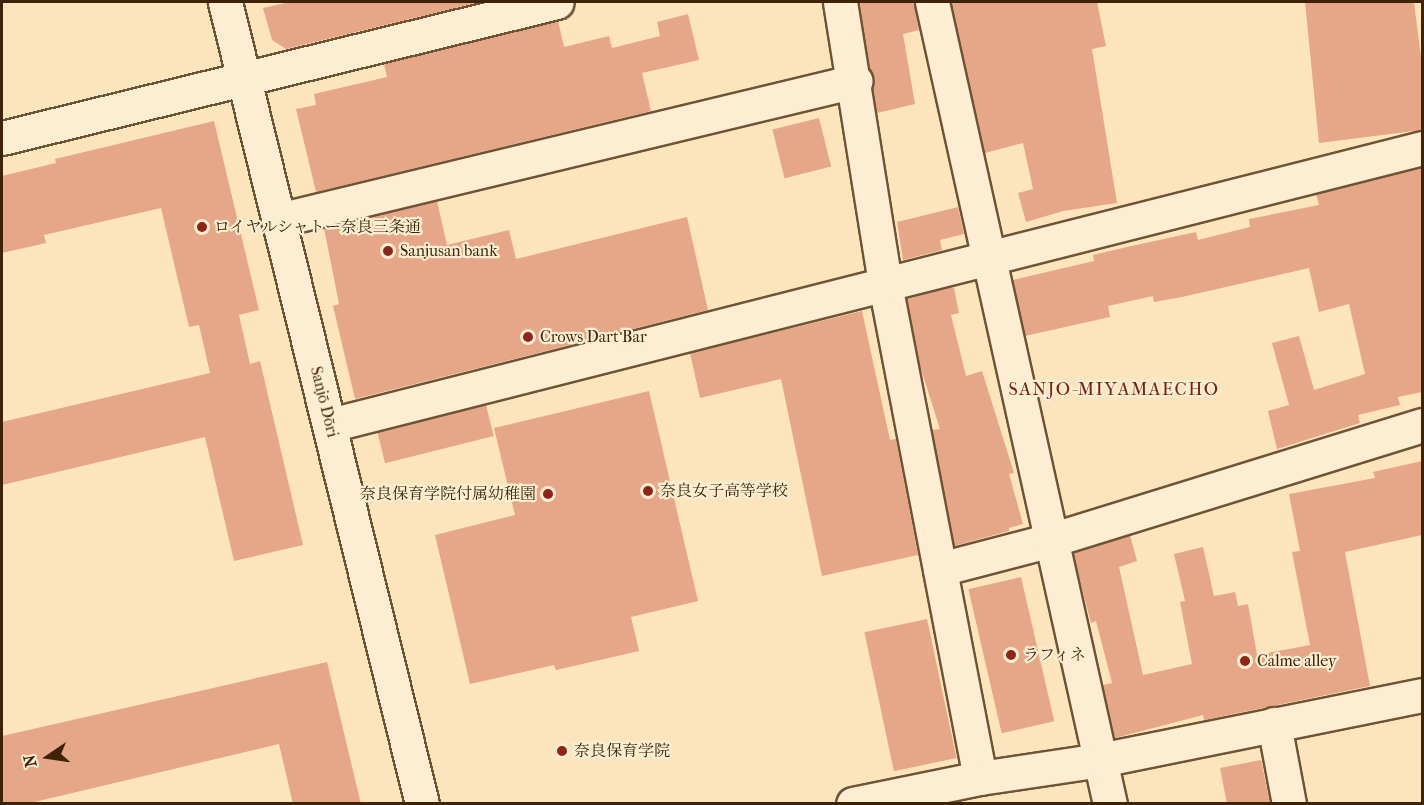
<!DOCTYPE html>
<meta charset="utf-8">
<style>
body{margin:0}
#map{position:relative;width:1424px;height:805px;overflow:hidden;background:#fce4bc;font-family:"IM FELL French Canon","Noto Serif JP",serif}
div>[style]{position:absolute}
.building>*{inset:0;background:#e5a788;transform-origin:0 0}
.roads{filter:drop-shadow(2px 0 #6e5335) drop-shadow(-2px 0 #6e5335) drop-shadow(0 2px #6e5335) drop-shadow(0 -2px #6e5335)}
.minor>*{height:33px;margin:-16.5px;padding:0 16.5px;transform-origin:16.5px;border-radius:16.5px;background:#fdedd3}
.dots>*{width:16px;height:16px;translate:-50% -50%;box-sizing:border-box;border:3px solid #fdedd3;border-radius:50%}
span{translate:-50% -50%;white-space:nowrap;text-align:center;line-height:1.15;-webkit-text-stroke:4.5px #fdedd3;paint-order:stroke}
.poi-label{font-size:16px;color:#3e2308}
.left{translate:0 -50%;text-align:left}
.right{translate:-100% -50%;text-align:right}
.street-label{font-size:16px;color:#3e2308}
.neighbourhood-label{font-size:18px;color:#7a1f14;letter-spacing:1.5px}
.frame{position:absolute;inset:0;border:3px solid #3e2308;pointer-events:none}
.north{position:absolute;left:18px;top:727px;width:60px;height:60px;-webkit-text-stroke:4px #fdedd3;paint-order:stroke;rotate:257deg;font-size:16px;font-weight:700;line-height:24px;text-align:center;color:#3e2308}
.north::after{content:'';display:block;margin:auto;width:21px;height:27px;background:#3e2308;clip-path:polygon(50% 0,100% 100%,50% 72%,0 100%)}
</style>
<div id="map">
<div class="building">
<div style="clip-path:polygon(290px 2px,480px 2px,286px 49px,272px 40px,263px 8px)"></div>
<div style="clip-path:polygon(859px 2px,914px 2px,919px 30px,903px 34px,915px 104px,877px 113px)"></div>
<div style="clip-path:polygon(951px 2px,1097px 2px,1106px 46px,1092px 49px,1117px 203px,1063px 211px,1026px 222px,1018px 193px,1033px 189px,1023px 143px,985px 153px)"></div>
<div style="clip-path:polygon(1305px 2px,1414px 2px,1422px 65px,1422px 130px,1319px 143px)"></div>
<div style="clip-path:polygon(688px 14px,699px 60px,642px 73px,651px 111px,316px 192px,296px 109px,316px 105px,314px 94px,387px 77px,384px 64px,558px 21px,564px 47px,609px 36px,612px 48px,660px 36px,657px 22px)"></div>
<div style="left:819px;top:118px;width:50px;height:48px;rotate:76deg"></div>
<div style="clip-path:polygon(214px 121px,259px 310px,239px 315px,250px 364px,260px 361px,303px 545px,234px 561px,205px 437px,2px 485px,2px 422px,210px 373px,199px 325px,189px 327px,161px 208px,44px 235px,46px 243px,2px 253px,2px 176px,56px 163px,55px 159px)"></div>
<div style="clip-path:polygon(1422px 167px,1422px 392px,1398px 397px,1400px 405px,1358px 415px,1360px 423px,1277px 449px,1268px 411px,1289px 405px,1272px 343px,1299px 336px,1314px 390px,1365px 374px,1349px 304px,1319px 312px,1309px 268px,1182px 297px,1154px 302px,1153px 296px,1108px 306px,1110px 317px,1025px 336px,1013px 280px,1094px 261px,1093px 255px,1127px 247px,1196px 232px,1198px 240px,1250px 227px,1249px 219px,1319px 205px,1316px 194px)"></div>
<div style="clip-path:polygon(437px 201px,447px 245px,509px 230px,516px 259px,687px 217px,708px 310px,355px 399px,333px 306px,339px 304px,324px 228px)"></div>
<div style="clip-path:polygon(958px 207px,964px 234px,940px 240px,942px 250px,903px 260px,897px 222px)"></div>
<div style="clip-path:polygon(949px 287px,954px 288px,959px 313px,951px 315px,966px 376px,982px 371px,1014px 473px,1009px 474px,1023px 524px,1009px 528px,1009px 531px,954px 546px,932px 430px,940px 429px,920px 366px,907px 299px)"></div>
<div style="clip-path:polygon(862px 311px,890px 440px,896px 439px,918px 555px,822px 576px,781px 379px,700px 398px,690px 353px)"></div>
<div style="clip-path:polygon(649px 391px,698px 601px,631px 617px,639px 651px,556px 670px,554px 665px,470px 684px,435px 535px,515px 515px,494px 428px)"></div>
<div style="left:486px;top:405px;width:32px;height:112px;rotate:76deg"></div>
<div style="clip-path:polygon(1422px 461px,1422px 535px,1345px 552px,1370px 686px,1204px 720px,1203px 715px,1115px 738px,1103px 685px,1112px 683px,1096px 621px,1091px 623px,1073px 553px,1130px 535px,1137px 561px,1119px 567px,1143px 675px,1192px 664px,1180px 602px,1185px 601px,1174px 554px,1203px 547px,1214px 596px,1235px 592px,1238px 606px,1248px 604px,1257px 655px,1310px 645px,1292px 552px,1300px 551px,1289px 494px,1375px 478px,1373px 472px)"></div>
<div style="left:1021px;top:577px;width:148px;height:54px;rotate:77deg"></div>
<div style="left:927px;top:619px;width:142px;height:64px;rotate:78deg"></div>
<div style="clip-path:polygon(327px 662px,361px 804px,293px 804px,279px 744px,26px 804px,2px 804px,2px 736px)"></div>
<div style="clip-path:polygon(1261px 760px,1270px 804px,1227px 804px,1220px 768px)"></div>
</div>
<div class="roads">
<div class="minor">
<div style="left:225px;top:2px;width:826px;rotate:76.2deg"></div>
<div style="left:840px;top:2px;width:286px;rotate:80.9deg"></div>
<div style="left:885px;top:284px;width:503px;rotate:79.11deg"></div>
<div style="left:932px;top:2px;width:822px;rotate:77.49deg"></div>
<div style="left:2px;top:138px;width:571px;rotate:-13.77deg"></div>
<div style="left:278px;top:220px;width:594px;rotate:-13.54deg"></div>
<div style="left:330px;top:425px;width:1127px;rotate:-14.23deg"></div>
<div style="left:940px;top:569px;width:115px;rotate:-14.6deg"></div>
<div style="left:1051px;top:540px;width:388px;rotate:-17.2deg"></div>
<div style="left:1274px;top:724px;width:81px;rotate:79.4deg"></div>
<div style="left:853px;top:804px;width:130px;rotate:-11.6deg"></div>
<div style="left:980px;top:778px;width:121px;rotate:-8.5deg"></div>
<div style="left:1100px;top:760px;width:328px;rotate:-11.4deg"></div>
</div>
</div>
<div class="dots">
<div style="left:202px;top:227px;background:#8f2418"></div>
<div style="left:388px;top:251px;background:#8f2418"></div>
<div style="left:528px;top:337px;background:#8f2418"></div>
<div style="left:648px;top:491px;background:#8f2418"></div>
<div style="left:548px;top:494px;background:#8f2418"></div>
<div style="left:1011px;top:655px;background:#8f2418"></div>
<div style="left:1245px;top:661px;background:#8f2418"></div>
<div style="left:562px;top:751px;background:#8f2418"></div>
</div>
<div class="poi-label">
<span class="left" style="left:214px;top:227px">ロイヤルシャトー奈良三条通</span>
<span class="left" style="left:400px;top:251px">Sanjusan bank</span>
<span class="left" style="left:540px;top:337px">Crows Dart Bar</span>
<span class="left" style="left:660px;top:491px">奈良女子高等学校</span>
<span class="right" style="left:536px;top:494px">奈良保育学院付属幼稚園</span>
<span class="left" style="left:1023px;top:655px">ラフィネ</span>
<span class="left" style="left:1257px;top:661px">Calme alley</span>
<span class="left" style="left:574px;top:751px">奈良保育学院</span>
</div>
<div class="street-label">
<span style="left:324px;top:402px;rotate:76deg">Sanjō Dōri</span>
</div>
<div class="neighbourhood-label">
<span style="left:1114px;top:390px">SANJO-MIYAMAECHO</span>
</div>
<div class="frame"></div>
<div class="north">N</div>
</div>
